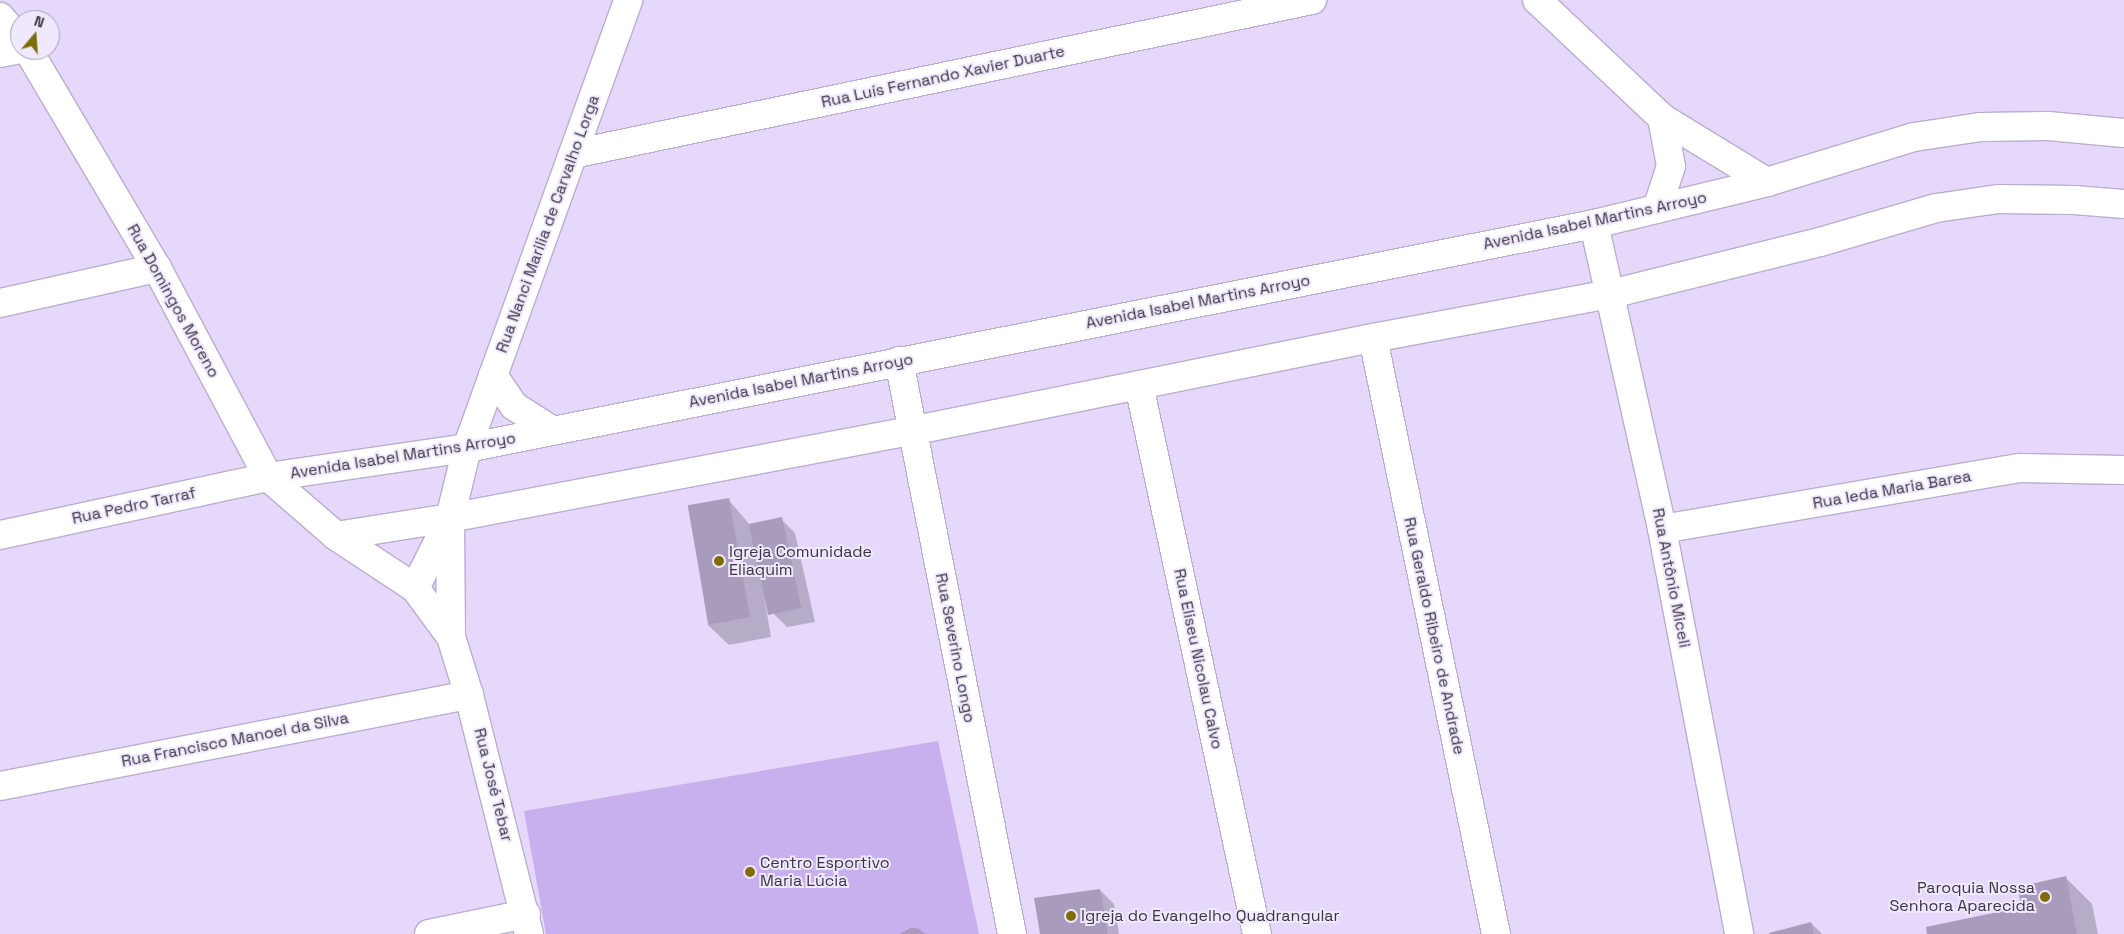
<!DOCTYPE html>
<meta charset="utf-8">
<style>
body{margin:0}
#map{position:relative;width:2124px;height:934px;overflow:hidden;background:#e5d8fb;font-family:"Space Grotesk",sans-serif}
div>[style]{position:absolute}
.green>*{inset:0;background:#c8afed}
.shadow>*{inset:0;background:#0003}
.building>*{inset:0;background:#a89bbc;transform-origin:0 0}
.roads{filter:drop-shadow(1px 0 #baadce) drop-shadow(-1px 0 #baadce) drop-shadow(0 1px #baadce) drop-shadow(0 -1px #baadce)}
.minor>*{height:28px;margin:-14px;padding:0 14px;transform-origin:14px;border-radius:14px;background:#fff}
.dots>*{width:14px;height:14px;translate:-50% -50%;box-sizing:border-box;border:2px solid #f0e8fd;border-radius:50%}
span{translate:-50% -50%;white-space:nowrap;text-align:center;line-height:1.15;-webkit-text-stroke:4px #f0e8fd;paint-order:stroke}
.street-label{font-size:16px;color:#3a3542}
.poi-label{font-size:16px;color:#3a3542}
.left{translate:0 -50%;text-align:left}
.right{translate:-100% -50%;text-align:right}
.north{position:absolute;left:10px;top:10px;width:50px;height:50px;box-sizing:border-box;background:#f0e8fd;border:1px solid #a7a0b2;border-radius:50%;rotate:18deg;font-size:14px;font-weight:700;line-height:20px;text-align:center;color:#3a3542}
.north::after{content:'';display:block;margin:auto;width:18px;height:22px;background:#7e6c06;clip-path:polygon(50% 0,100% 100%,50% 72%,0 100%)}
</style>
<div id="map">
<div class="green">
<div style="clip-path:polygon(938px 741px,979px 934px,546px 934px,524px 811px)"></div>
</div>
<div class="shadow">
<div style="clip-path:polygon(728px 499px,750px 525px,781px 519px,795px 533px,815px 622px,787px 627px,773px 613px,754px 538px,771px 637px,729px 645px,708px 625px,689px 507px)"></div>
<div style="clip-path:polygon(2066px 878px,2092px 904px,2098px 934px,1928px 934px,2023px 908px)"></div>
<div style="clip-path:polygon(1100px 890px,1114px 904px,1119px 934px,1041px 934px)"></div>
<div style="clip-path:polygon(1811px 923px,1822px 934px,1772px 934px)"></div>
</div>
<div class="building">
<div style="left:729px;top:498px;width:121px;height:42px;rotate:80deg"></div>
<div style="left:782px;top:517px;width:93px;height:34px;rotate:78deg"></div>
<div style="clip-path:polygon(2066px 876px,2077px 934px,1927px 934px,1926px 927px,2022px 907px,2017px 887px)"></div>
<div style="clip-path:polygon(1100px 889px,1108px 934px,1040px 934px,1034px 898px)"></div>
<div style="clip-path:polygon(1811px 922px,1814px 934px,1769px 934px,1769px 933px)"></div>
<div style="clip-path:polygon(910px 928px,917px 928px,926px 934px,900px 934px)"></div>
</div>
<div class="roads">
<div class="minor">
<div style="left:1537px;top:0;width:172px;rotate:43.3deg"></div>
<div style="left:1662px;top:118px;width:123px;rotate:31.4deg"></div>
<div style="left:0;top:17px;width:30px;rotate:49deg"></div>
<div style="left:28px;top:50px;width:253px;rotate:59.4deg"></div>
<div style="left:157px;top:268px;width:237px;rotate:62deg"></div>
<div style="left:268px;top:477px;width:90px;rotate:40.9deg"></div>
<div style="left:336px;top:536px;width:95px;rotate:33.4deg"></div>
<div style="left:415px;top:588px;width:61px;rotate:53.7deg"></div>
<div style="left:0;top:53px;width:20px;rotate:-11deg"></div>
<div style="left:573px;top:154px;width:755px;rotate:-11.77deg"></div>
<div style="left:1657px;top:209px;width:45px;rotate:-72deg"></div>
<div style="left:1671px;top:166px;width:49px;rotate:-100.6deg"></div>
<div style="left:1594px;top:224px;width:312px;rotate:77.4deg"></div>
<div style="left:1662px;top:529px;width:412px;rotate:79.2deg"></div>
<div style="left:0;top:303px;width:161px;rotate:-12.6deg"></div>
<div style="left:1373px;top:338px;width:609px;rotate:78.34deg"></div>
<div style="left:899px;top:361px;width:584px;rotate:78.84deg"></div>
<div style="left:493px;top:375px;width:37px;rotate:56deg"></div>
<div style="left:514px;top:406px;width:46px;rotate:32.7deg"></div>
<div style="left:1139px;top:385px;width:562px;rotate:77.87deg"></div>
<div style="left:1662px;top:529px;width:363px;rotate:-9.7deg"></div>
<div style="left:2020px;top:468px;width:104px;rotate:1.1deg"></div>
<div style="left:0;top:535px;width:274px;rotate:-12.2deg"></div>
<div style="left:268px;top:477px;width:201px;rotate:-8.3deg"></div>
<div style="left:467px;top:448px;width:1149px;rotate:-11.24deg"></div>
<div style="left:1594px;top:224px;width:178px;rotate:-13.6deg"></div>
<div style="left:1767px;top:182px;width:154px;rotate:-17deg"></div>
<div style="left:1914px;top:137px;width:68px;rotate:-8.5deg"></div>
<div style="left:1981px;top:127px;width:67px;rotate:-0.9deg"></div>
<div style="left:2048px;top:126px;width:76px;rotate:5.3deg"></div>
<div style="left:336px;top:536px;width:115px;rotate:-9deg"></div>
<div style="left:450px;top:518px;width:469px;rotate:-10.7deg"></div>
<div style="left:911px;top:431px;width:471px;rotate:-11.4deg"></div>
<div style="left:1373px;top:338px;width:242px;rotate:-10.5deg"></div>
<div style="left:1611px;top:294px;width:215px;rotate:-14deg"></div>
<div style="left:1820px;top:242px;width:121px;rotate:-16.3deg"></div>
<div style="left:1936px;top:208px;width:64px;rotate:-8.1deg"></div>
<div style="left:1999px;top:199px;width:75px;rotate:0.8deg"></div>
<div style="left:2074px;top:200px;width:50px;rotate:4.6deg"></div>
<div style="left:415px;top:588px;width:72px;rotate:-63.4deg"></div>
<div style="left:0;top:786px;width:478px;rotate:-11deg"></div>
<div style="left:429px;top:934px;width:99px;rotate:-11.7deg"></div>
<div style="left:529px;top:934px;width:246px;rotate:-104.1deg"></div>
<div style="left:469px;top:695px;width:61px;rotate:-107.2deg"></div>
<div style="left:451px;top:637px;width:119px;rotate:-90.5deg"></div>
<div style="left:450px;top:518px;width:72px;rotate:-76.3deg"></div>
<div style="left:467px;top:448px;width:476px;rotate:-70.2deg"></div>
</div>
</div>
<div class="dots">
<div style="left:719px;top:561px;background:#7e6c06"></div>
<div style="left:750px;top:872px;background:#7e6c06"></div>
<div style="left:2045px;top:897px;background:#7e6c06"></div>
<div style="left:1071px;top:916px;background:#7e6c06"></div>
</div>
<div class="street-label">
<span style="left:943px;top:77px;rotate:-12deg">Rua Luís Fernando Xavier Duarte</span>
<span style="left:1595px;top:221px;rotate:-12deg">Avenida Isabel Martins Arroyo</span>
<span style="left:548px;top:224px;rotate:-70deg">Rua Nanci Marilia de Carvalho Lorga</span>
<span style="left:173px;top:301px;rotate:61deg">Rua Domingos Moreno</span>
<span style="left:1198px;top:302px;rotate:-11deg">Avenida Isabel Martins Arroyo</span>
<span style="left:801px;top:381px;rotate:-11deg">Avenida Isabel Martins Arroyo</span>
<span style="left:403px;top:456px;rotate:-9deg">Avenida Isabel Martins Arroyo</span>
<span style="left:1892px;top:490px;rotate:-10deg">Rua Ieda Maria Barea</span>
<span style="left:134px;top:506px;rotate:-12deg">Rua Pedro Tarraf</span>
<span style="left:1671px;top:578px;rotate:79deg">Rua Antônio Miceli</span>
<span style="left:1434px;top:636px;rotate:78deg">Rua Geraldo Ribeiro de Andrade</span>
<span style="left:955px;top:648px;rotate:79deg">Rua Severino Longo</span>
<span style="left:1198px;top:659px;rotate:78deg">Rua Eliseu Nicolau Calvo</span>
<span style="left:235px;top:740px;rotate:-11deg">Rua Francisco Manoel da Silva</span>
<span style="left:493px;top:785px;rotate:76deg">Rua José Tebar</span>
</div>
<div class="poi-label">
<span class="left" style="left:729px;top:561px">Igreja Comunidade<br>Eliaquim</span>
<span class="left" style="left:760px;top:872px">Centro Esportivo<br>Maria Lúcia</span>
<span class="right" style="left:2035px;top:897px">Paroquia Nossa<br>Senhora Aparecida</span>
<span class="left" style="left:1081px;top:916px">Igreja do Evangelho Quadrangular</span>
</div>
<div class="north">N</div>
</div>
